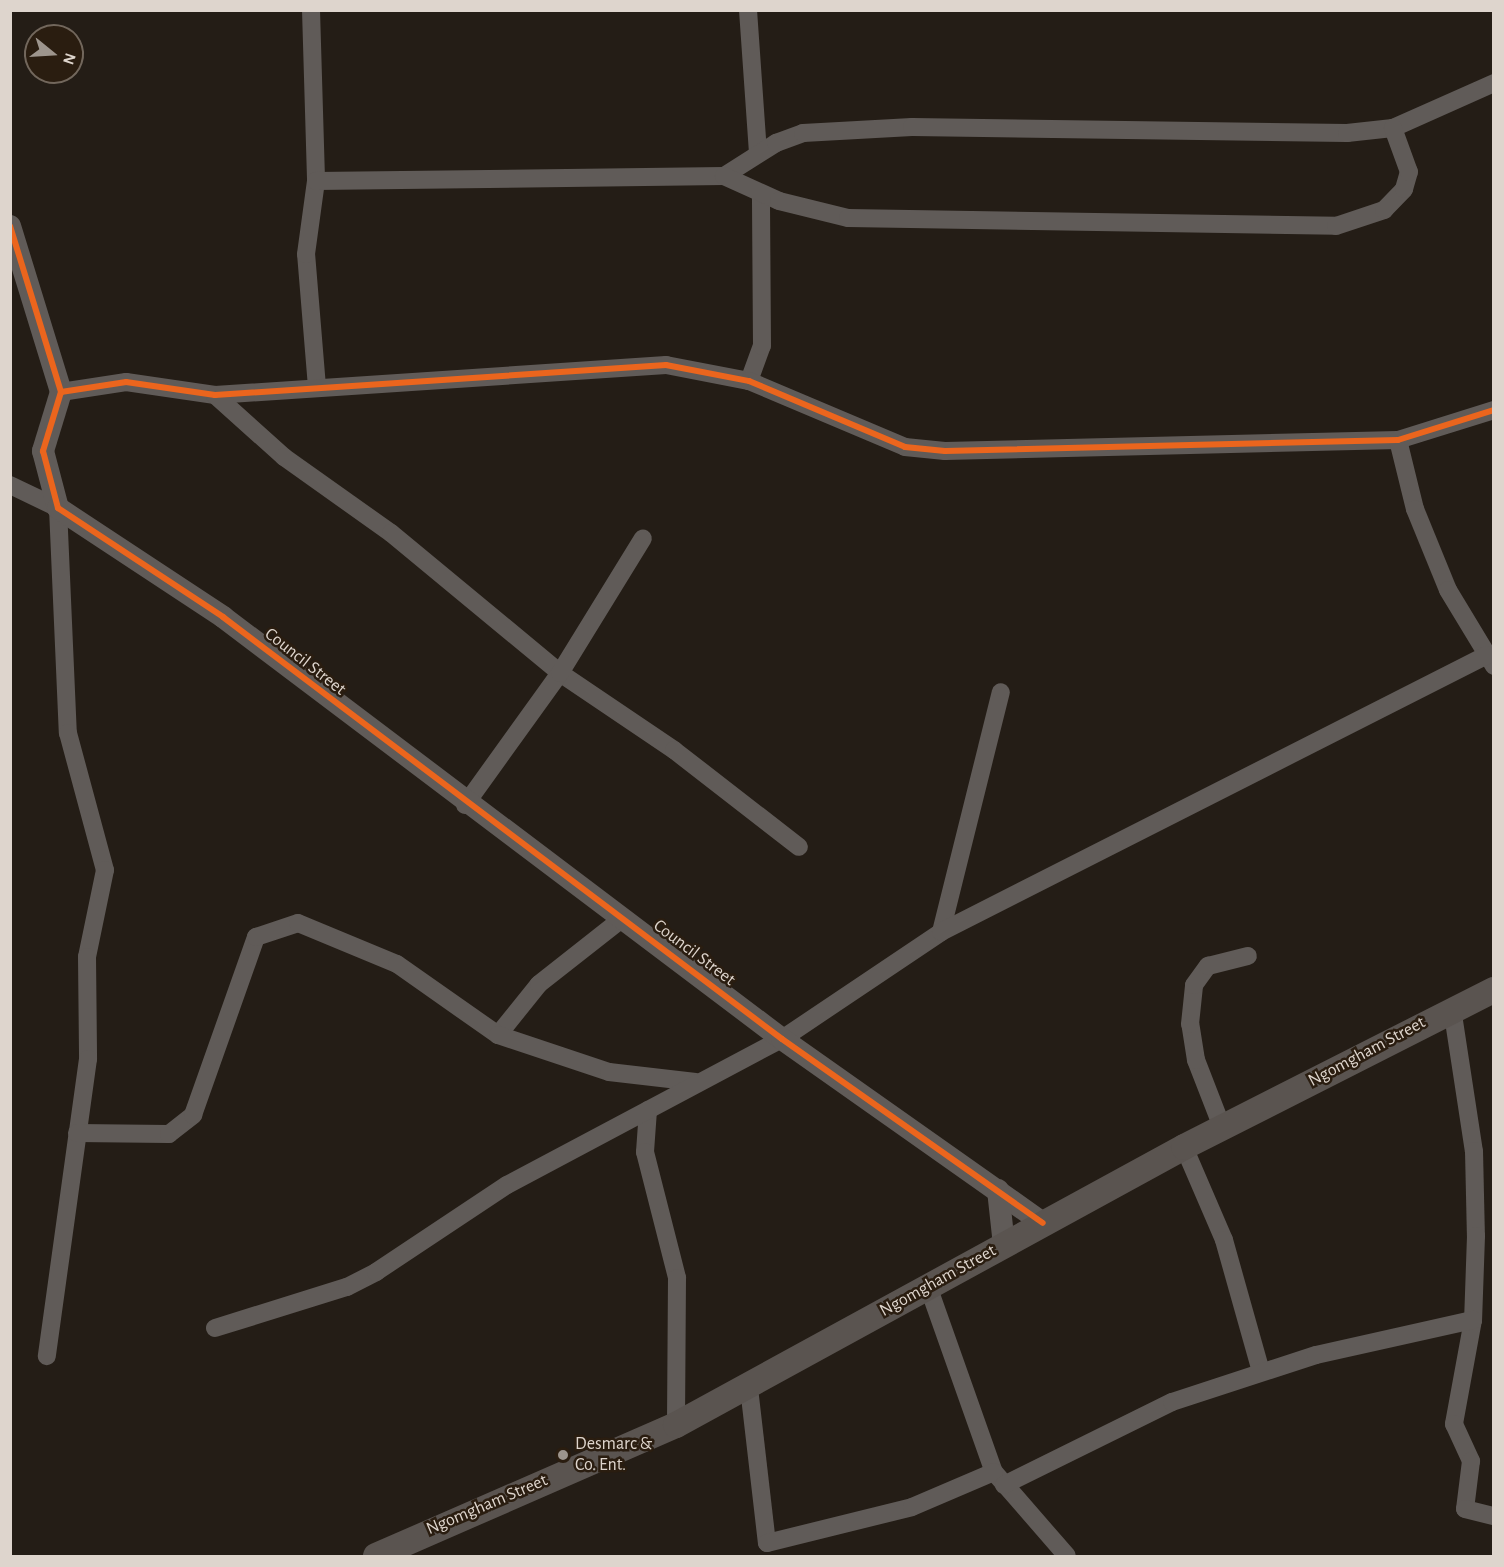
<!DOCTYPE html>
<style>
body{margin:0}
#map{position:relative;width:1504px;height:1567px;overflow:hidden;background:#241d16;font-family:"Alegreya Sans",sans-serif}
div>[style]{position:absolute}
.minor>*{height:18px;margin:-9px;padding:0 9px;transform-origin:9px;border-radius:9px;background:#605b58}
.tertiary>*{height:22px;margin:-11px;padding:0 11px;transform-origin:11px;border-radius:11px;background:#605b58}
.secondary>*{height:26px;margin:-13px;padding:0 13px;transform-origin:13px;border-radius:13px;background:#5a5450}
.cycleway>*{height:6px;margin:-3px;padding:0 3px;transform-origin:3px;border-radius:3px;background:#eb651d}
.dots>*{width:16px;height:16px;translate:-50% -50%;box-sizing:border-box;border:3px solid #2a1d10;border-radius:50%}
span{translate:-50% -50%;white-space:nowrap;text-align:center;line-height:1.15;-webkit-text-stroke:5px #2a1d10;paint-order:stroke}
.street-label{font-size:18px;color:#ded5cd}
.poi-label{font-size:18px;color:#ded5cd}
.left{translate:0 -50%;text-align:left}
.frame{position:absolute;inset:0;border:12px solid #ded5cd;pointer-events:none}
.north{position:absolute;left:24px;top:24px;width:60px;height:60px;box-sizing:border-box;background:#2a1d10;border:2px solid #72675c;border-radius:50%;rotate:108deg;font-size:16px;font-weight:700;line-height:24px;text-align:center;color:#ded5cd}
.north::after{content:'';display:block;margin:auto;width:21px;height:27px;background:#9d958d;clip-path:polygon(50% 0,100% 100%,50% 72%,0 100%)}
</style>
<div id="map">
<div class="minor">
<div style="left:311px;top:10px;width:171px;rotate:88.3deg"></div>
<div style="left:748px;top:10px;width:144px;rotate:86deg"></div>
<div style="left:724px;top:176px;width:62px;rotate:-32.4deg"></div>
<div style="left:776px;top:143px;width:29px;rotate:-20deg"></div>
<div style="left:803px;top:133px;width:109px;rotate:-3.2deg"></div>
<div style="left:912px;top:127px;width:435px;rotate:0.8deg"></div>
<div style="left:1347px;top:133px;width:46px;rotate:-6.2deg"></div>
<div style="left:1393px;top:128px;width:111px;rotate:-24deg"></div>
<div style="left:749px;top:381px;width:37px;rotate:-70deg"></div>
<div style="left:762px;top:346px;width:152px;rotate:-90.4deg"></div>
<div style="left:317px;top:387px;width:133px;rotate:-94.7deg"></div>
<div style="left:306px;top:254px;width:74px;rotate:-82.2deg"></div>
<div style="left:316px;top:181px;width:408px;rotate:-0.7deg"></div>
<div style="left:724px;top:176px;width:60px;rotate:24.4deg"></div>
<div style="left:779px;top:201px;width:71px;rotate:13.8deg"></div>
<div style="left:848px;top:218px;width:488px;rotate:0.9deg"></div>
<div style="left:1336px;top:226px;width:51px;rotate:-18.4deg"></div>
<div style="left:1384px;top:210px;width:29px;rotate:-46deg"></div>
<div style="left:1404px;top:189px;width:18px;rotate:-74deg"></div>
<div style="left:1409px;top:172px;width:47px;rotate:-110deg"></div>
<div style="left:61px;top:392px;width:66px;rotate:-8.7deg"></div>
<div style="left:126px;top:382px;width:90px;rotate:8.3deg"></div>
<div style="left:215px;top:395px;width:452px;rotate:-3.8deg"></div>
<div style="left:666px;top:365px;width:85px;rotate:10.9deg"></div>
<div style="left:749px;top:381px;width:169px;rotate:22.9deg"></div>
<div style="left:905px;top:447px;width:40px;rotate:5.7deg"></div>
<div style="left:945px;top:451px;width:453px;rotate:-1.4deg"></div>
<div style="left:1398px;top:440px;width:101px;rotate:-17.4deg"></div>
<div style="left:215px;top:395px;width:93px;rotate:41.9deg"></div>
<div style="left:284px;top:457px;width:131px;rotate:35.4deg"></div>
<div style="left:391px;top:533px;width:219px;rotate:39.6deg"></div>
<div style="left:560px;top:673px;width:138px;rotate:34deg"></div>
<div style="left:674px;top:750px;width:158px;rotate:37.8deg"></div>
<div style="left:1398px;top:440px;width:71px;rotate:76.2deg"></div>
<div style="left:1415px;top:509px;width:87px;rotate:67.8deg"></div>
<div style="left:1448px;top:590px;width:89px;rotate:58.8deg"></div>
<div style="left:10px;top:485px;width:53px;rotate:25.6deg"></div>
<div style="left:58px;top:508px;width:225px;rotate:87.5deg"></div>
<div style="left:68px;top:733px;width:142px;rotate:74.9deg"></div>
<div style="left:105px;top:870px;width:89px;rotate:101.7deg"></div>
<div style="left:87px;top:957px;width:102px;rotate:89.4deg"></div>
<div style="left:88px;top:1059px;width:300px;rotate:97.9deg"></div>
<div style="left:465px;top:805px;width:163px;rotate:-54.3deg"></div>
<div style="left:560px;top:673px;width:158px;rotate:-58.4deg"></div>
<div style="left:941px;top:932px;width:247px;rotate:-76deg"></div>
<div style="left:1452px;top:1008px;width:145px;rotate:81.3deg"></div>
<div style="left:1474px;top:1151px;width:85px;rotate:88.7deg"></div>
<div style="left:1476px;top:1236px;width:84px;rotate:92deg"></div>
<div style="left:1473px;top:1320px;width:106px;rotate:100.4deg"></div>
<div style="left:1454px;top:1424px;width:41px;rotate:65.3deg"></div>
<div style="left:1471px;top:1461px;width:48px;rotate:97.1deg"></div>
<div style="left:1465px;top:1509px;width:30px;rotate:14deg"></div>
<div style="left:498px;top:1035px;width:65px;rotate:-51.2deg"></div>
<div style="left:539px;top:984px;width:107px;rotate:-38.2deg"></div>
<div style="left:648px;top:1110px;width:42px;rotate:94.1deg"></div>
<div style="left:645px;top:1152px;width:130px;rotate:75.7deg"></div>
<div style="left:677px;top:1278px;width:147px;rotate:90.4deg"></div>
<div style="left:1222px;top:1127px;width:72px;rotate:-111.2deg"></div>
<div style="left:1196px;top:1060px;width:36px;rotate:-99deg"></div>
<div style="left:1190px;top:1024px;width:39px;rotate:-84deg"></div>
<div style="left:1194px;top:985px;width:24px;rotate:-54deg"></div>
<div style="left:1208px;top:966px;width:41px;rotate:-14deg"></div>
<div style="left:77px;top:1133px;width:92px;rotate:0.6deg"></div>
<div style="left:169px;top:1134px;width:31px;rotate:-38deg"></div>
<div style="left:193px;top:1115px;width:189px;rotate:-70.5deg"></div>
<div style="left:256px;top:937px;width:44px;rotate:-18.4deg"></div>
<div style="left:298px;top:923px;width:107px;rotate:22.5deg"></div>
<div style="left:397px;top:964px;width:123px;rotate:35.1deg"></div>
<div style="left:498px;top:1035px;width:117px;rotate:18.4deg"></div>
<div style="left:609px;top:1072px;width:87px;rotate:6.6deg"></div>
<div style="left:1184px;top:1147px;width:101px;rotate:66.7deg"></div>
<div style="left:1224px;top:1240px;width:137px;rotate:74.3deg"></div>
<div style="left:928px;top:1286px;width:197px;rotate:70.5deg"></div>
<div style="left:994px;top:1472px;width:111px;rotate:49deg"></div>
<div style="left:215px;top:1328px;width:138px;rotate:-17.3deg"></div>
<div style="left:347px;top:1287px;width:33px;rotate:-27deg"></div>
<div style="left:376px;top:1272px;width:157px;rotate:-33.6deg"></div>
<div style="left:507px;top:1185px;width:311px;rotate:-28deg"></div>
<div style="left:782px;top:1039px;width:192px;rotate:-33.9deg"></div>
<div style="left:941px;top:932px;width:612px;rotate:-26.9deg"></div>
<div style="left:749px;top:1388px;width:156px;rotate:83.4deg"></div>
<div style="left:767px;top:1543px;width:149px;rotate:-13.9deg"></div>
<div style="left:912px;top:1507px;width:89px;rotate:-23.1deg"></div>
<div style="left:1004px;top:1485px;width:187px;rotate:-26.3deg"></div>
<div style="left:1172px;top:1402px;width:151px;rotate:-18.1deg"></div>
<div style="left:1316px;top:1355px;width:161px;rotate:-12.6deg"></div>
</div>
<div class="tertiary">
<div style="left:10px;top:226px;width:174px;rotate:72.9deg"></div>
<div style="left:61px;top:392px;width:62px;rotate:107deg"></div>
<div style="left:43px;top:451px;width:59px;rotate:75.3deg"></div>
<div style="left:58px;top:508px;width:198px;rotate:33.4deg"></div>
<div style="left:223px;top:617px;width:700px;rotate:37.05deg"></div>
<div style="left:782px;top:1039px;width:319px;rotate:35.2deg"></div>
<div style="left:998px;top:1190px;width:55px;rotate:83.8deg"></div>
</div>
<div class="secondary">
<div style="left:376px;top:1556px;width:327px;rotate:-23.6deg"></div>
<div style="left:676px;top:1425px;width:579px;rotate:-28.69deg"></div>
<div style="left:1184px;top:1147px;width:347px;rotate:-26.9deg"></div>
</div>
<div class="cycleway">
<div style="left:10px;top:226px;width:174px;rotate:72.9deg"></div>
<div style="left:61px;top:392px;width:62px;rotate:107deg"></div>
<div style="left:43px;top:451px;width:59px;rotate:75.3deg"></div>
<div style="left:58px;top:508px;width:198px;rotate:33.4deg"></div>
<div style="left:223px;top:617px;width:700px;rotate:37.05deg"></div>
<div style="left:782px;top:1039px;width:319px;rotate:35.2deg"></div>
<div style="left:61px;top:392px;width:66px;rotate:-8.7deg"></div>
<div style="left:126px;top:382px;width:90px;rotate:8.3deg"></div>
<div style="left:215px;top:395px;width:452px;rotate:-3.8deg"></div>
<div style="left:666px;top:365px;width:85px;rotate:10.9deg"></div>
<div style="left:749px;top:381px;width:169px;rotate:22.9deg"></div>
<div style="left:905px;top:447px;width:40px;rotate:5.7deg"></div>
<div style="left:945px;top:451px;width:453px;rotate:-1.4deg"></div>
<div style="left:1398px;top:440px;width:101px;rotate:-17.4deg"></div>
</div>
<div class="dots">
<div style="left:563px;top:1455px;background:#9d958d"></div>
</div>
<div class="street-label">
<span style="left:305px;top:662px;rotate:38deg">Council Street</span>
<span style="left:694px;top:953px;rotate:37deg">Council Street</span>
<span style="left:1367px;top:1052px;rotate:-28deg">Ngomgham Street</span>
<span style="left:938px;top:1281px;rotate:-29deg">Ngomgham Street</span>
<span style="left:487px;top:1505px;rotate:-23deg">Ngomgham Street</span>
</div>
<div class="poi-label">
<span class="left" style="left:575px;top:1455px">Desmarc &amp;<br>Co. Ent.</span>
</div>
<div class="frame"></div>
<div class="north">N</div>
</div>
